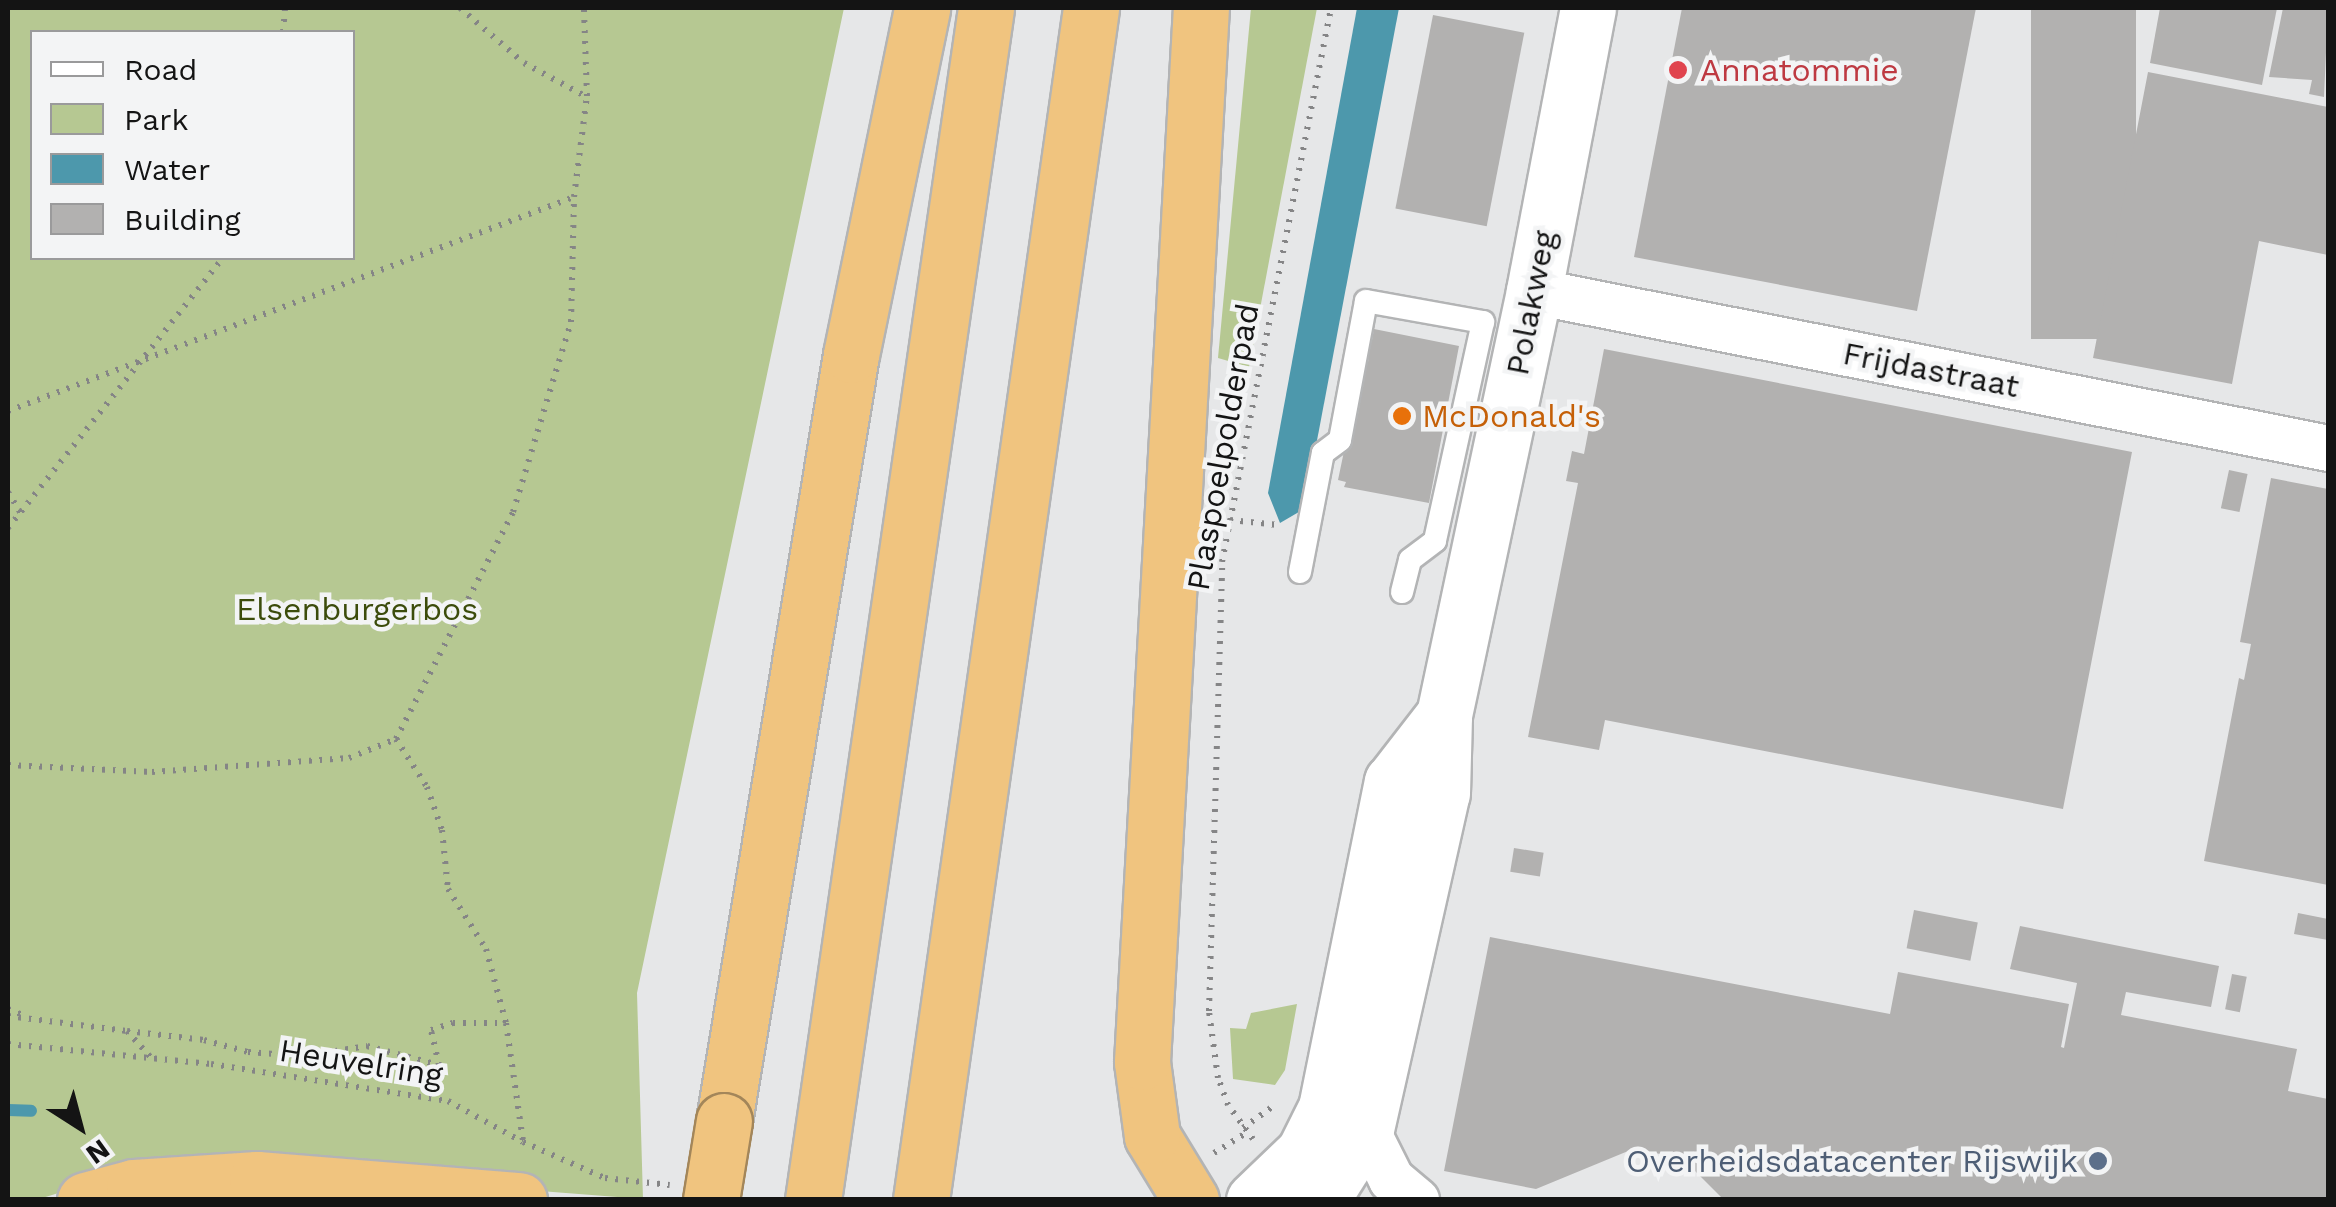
<!DOCTYPE html>
<style>
body{margin:0}
#map{position:relative;width:2336px;height:1207px;overflow:hidden;background:#e6e7e8;font-family:"Work Sans",sans-serif}
div>[style]{position:absolute}
.green>*{inset:0;background:#b6c892}
.water>*{inset:0;background:#4d98ac}
.stream>*{height:12px;margin:-6px;padding:0 6px;transform-origin:6px;border-radius:6px;background:#4d98ac}
.building>*{inset:0;background:#b2b1b0;transform-origin:0 0}
.path>*{height:6px;margin-top:-3px;transform-origin:0;background:repeating-linear-gradient(90deg,#858586 0 2.5px,transparent 0 10.5px)}
.roads{filter:drop-shadow(2px 0 #b3b4b5) drop-shadow(-2px 0 #b3b4b5) drop-shadow(0 2px #b3b4b5) drop-shadow(0 -2px #b3b4b5)}
.service>*{height:22px;margin:-11px;padding:0 11px;transform-origin:11px;border-radius:11px;background:#fff}
.minor>*{height:45px;margin:-22.5px;padding:0 22.5px;transform-origin:22.5px;border-radius:22.5px;background:#fff}
.tertiary>*{height:55px;margin:-27.5px;padding:0 27.5px;transform-origin:27.5px;border-radius:27.5px;background:#fff}
.motorway>*{height:55px;margin:-27.5px;padding:0 27.5px;transform-origin:27.5px;border-radius:27.5px;background:#f0c47f}
.bridges{filter:drop-shadow(2px 0 #a3865a) drop-shadow(-2px 0 #a3865a) drop-shadow(0 2px #a3865a) drop-shadow(0 -2px #a3865a)}
.motorway-bridge>*{height:55px;margin:-27.5px;padding:0 27.5px;transform-origin:27.5px;border-radius:27.5px;background:#f0c47f}
.dots>*{width:28px;height:28px;translate:-50% -50%;box-sizing:border-box;border:5px solid #f3f4f5;border-radius:50%}
span{translate:-50% -50%;white-space:nowrap;text-align:center;line-height:1.15;-webkit-text-stroke:9px #f3f4f5;paint-order:stroke}
.health-label{font-size:32px;color:#be3a42}
.left{translate:0 -50%;text-align:left}
.street-label{font-size:32px;color:#141414}
.food-label{font-size:32px;color:#c56008}
.park-label{font-size:32px;color:#3c4c0b}
.service-label{font-size:32px;color:#4e5e75}
.right{translate:-100% -50%;text-align:right}
.frame{position:absolute;inset:0;border:10px solid #141414;pointer-events:none}
.legend{position:absolute;left:30px;top:30px;width:325px;height:230px;box-sizing:border-box;background:#f3f4f5;border:2px solid #9a9a9b;margin:0;padding:12px 18px;list-style:none;font-size:30px;color:#141414}
.legend li{display:flex;align-items:center;gap:20px;height:50px}
.legend b{width:50px;border:2px solid #9a9a9b}
.north{position:absolute;left:30px;top:1077px;width:100px;height:100px;-webkit-text-stroke:8px #f3f4f5;paint-order:stroke;rotate:144deg;font-size:28px;font-weight:700;line-height:40px;text-align:center;color:#141414}
.north::after{content:'';display:block;margin:auto;width:35px;height:45px;background:#141414;clip-path:polygon(50% 0,100% 100%,50% 72%,0 100%)}
</style>
<div id="map">
<div class="green">
<div style="clip-path:polygon(evenodd,8px 8px,844px 8px,637px 993px,643px 1199px,223px 1166px,101px 1180px,39px 1199px,8px 1199px,8px 8px,32px 32px,352px 32px,352px 258px,32px 258px,32px 32px)"></div>
<div style="clip-path:polygon(1251px 8px,1317px 8px,1249px 367px,1218px 358px)"></div>
<div style="clip-path:polygon(1297px 1004px,1285px 1070px,1275px 1085px,1233px 1079px,1230px 1028px,1246px 1029px,1251px 1013px)"></div>
</div>
<div class="water">
<div style="clip-path:polygon(1357px 8px,1399px 8px,1304px 509px,1280px 523px,1268px 493px)"></div>
</div>
<div class="stream">
<div style="left:8px;top:1110px;width:23px;rotate:2deg"></div>
</div>
<div class="building">
<div style="clip-path:polygon(1682px 8px,1976px 8px,1917px 311px,1634px 257px)"></div>
<div style="left:2031px;top:8px;width:105px;height:331px"></div>
<div style="clip-path:polygon(2160px 8px,2277px 8px,2262px 85px,2150px 63px)"></div>
<div style="clip-path:polygon(2283px 8px,2328px 8px,2324px 97px,2309px 94px,2312px 80px,2269px 77px)"></div>
<div style="left:1433px;top:15px;width:93px;height:197px;rotate:11deg"></div>
<div style="clip-path:polygon(2148px 72px,2328px 107px,2328px 255px,2259px 241px,2232px 384px,2093px 358px)"></div>
<div style="clip-path:polygon(1374px 329px,1459px 346px,1429px 503px,1344px 487px,1346px 482px,1338px 480px,1352px 413px,1358px 414px,1360px 403px,1353px 401px,1361px 361px,1368px 362px,1369px 354px,1363px 353px,1365px 339px,1372px 340px)"></div>
<div style="clip-path:polygon(1604px 349px,2132px 452px,2063px 809px,1605px 720px,1599px 750px,1528px 737px,1578px 483px,1566px 481px,1572px 451px,1584px 454px)"></div>
<div style="left:2229px;top:470px;width:19px;height:39px;rotate:12deg"></div>
<div style="clip-path:polygon(2271px 478px,2328px 489px,2328px 885px,2204px 861px,2239px 678px,2244px 680px,2251px 644px,2240px 642px)"></div>
<div style="left:1514px;top:848px;width:30px;height:24px;rotate:9deg"></div>
<div style="left:1914px;top:910px;width:65px;height:39px;rotate:11deg"></div>
<div style="clip-path:polygon(2298px 913px,2328px 919px,2328px 940px,2294px 934px)"></div>
<div style="clip-path:polygon(2020px 926px,2219px 966px,2211px 1007px,2126px 992px,2121px 1015px,2297px 1049px,2288px 1091px,2328px 1099px,2328px 1200px,1724px 1200px,1682px 1158px,1633px 1149px,1536px 1189px,1444px 1171px,1490px 937px,1890px 1014px,1898px 972px,2069px 1004px,2061px 1047px,2064px 1048px,2077px 983px,2010px 969px)"></div>
<div style="left:2232px;top:974px;width:15px;height:36px;rotate:11deg"></div>
</div>
<div class="path">
<div style="left:460px;top:8px;width:84px;rotate:40.7deg"></div>
<div style="left:524px;top:63px;width:69px;rotate:28.4deg"></div>
<div style="left:283px;top:32px;width:24px;rotate:-85deg"></div>
<div style="left:8px;top:411px;width:605px;rotate:-20.71deg"></div>
<div style="left:8px;top:492px;width:26px;rotate:59deg"></div>
<div style="left:1230px;top:520px;width:48px;rotate:5.9deg"></div>
<div style="left:8px;top:528px;width:345px;rotate:-51.5deg"></div>
<div style="left:396px;top:739px;width:57px;rotate:57.1deg"></div>
<div style="left:427px;top:787px;width:46px;rotate:70.8deg"></div>
<div style="left:442px;top:830px;width:59px;rotate:84.2deg"></div>
<div style="left:448px;top:889px;width:71px;rotate:57.7deg"></div>
<div style="left:486px;top:949px;width:77px;rotate:74.9deg"></div>
<div style="left:506px;top:1023px;width:119px;rotate:81.8deg"></div>
<div style="left:8px;top:765px;width:144px;rotate:2.8deg"></div>
<div style="left:152px;top:772px;width:197px;rotate:-4.1deg"></div>
<div style="left:349px;top:758px;width:51px;rotate:-22deg"></div>
<div style="left:396px;top:739px;width:255px;rotate:-62.7deg"></div>
<div style="left:513px;top:512px;width:199px;rotate:-73deg"></div>
<div style="left:571px;top:322px;width:125px;rotate:-88.6deg"></div>
<div style="left:574px;top:197px;width:102px;rotate:-82.7deg"></div>
<div style="left:587px;top:96px;width:88px;rotate:-92deg"></div>
<div style="left:8px;top:1009px;width:18px;rotate:22deg"></div>
<div style="left:8px;top:1016px;width:120px;rotate:7.2deg"></div>
<div style="left:127px;top:1031px;width:36px;rotate:48deg"></div>
<div style="left:127px;top:1031px;width:78px;rotate:6.7deg"></div>
<div style="left:204px;top:1040px;width:46px;rotate:15.3deg"></div>
<div style="left:248px;top:1052px;width:56px;rotate:4.1deg"></div>
<div style="left:304px;top:1056px;width:64px;rotate:-9deg"></div>
<div style="left:367px;top:1046px;width:74px;rotate:14.8deg"></div>
<div style="left:439px;top:1065px;width:36px;rotate:-103deg"></div>
<div style="left:431px;top:1030px;width:23px;rotate:-18deg"></div>
<div style="left:453px;top:1023px;width:53px"></div>
<div style="left:8px;top:1044px;width:204px;rotate:5.6deg"></div>
<div style="left:211px;top:1064px;width:240px;rotate:8.9deg"></div>
<div style="left:448px;top:1101px;width:85px;rotate:28.7deg"></div>
<div style="left:523px;top:1142px;width:90px;rotate:23.7deg"></div>
<div style="left:605px;top:1178px;width:65px;rotate:6.1deg"></div>
<div style="left:1243px;top:1128px;width:36px;rotate:-36deg"></div>
<div style="left:1253px;top:1139px;width:42px;rotate:-126.3deg"></div>
<div style="left:1228px;top:1105px;width:29px;rotate:-110deg"></div>
<div style="left:1218px;top:1078px;width:68px;rotate:-97.7deg"></div>
<div style="left:1209px;top:1011px;width:449px;rotate:-88.3deg"></div>
<div style="left:1222px;top:562px;width:565px;rotate:-78.87deg"></div>
<div style="left:1214px;top:1153px;width:38px;rotate:-32deg"></div>
</div>
<div class="roads">
<div class="service">
<div style="left:1300px;top:572px;width:121px;rotate:-79.1deg"></div>
<div style="left:1323px;top:453px;width:21px;rotate:-37deg"></div>
<div style="left:1340px;top:440px;width:141px;rotate:-79.4deg"></div>
<div style="left:1366px;top:301px;width:119px;rotate:10.2deg"></div>
<div style="left:1483px;top:322px;width:224px;rotate:102.4deg"></div>
<div style="left:1435px;top:541px;width:31px;rotate:143deg"></div>
<div style="left:1410px;top:560px;width:33px;rotate:104deg"></div>
</div>
<div class="minor">
<div style="left:1534px;top:291px;width:809px;rotate:11.18deg"></div>
<div style="left:1366px;top:1129px;width:56px;rotate:63.4deg"></div>
<div style="left:1391px;top:1179px;width:33px;rotate:40deg"></div>
</div>
<div class="tertiary">
<div style="left:1254px;top:1200px;width:69px;rotate:-43.8deg"></div>
<div style="left:1304px;top:1152px;width:49px;rotate:-63.4deg"></div>
<div style="left:1326px;top:1108px;width:333px;rotate:-78.6deg"></div>
<div style="left:1392px;top:782px;width:85px;rotate:-52.2deg"></div>
<div style="left:1321px;top:1200px;width:84px;rotate:-57.6deg"></div>
<div style="left:1366px;top:1129px;width:344px;rotate:-77.3deg"></div>
<div style="left:1442px;top:793px;width:78px;rotate:-88.5deg"></div>
<div style="left:1444px;top:715px;width:433px;rotate:-78deg"></div>
<div style="left:1534px;top:291px;width:288px;rotate:-79.2deg"></div>
</div>
<div class="motorway">
<div style="left:724px;top:1121px;width:776px;rotate:-80.59deg"></div>
<div style="left:851px;top:355px;width:354px;rotate:-78.4deg"></div>
<div style="left:85px;top:1200px;width:51px;rotate:-14.9deg"></div>
<div style="left:134px;top:1187px;width:123px;rotate:-3.7deg"></div>
<div style="left:257px;top:1179px;width:263px;rotate:4.6deg"></div>
<div style="left:813px;top:1200px;width:1204px;rotate:-81.74deg"></div>
<div style="left:921px;top:1200px;width:1204px;rotate:-81.88deg"></div>
<div style="left:1191px;top:1200px;width:75px;rotate:-121.4deg"></div>
<div style="left:1152px;top:1136px;width:75px;rotate:-97.7deg"></div>
<div style="left:1142px;top:1062px;width:1056px;rotate:-86.8deg"></div>
</div>
</div>
<div class="bridges">
<div class="motorway-bridge">
<div style="left:711px;top:1200px;width:80px;rotate:-80.7deg"></div>
</div>
</div>
<div class="dots">
<div style="left:1678px;top:70px;background:#e0444e"></div>
<div style="left:1402px;top:416px;background:#e8710a"></div>
<div style="left:2098px;top:1161px;background:#5c6f8a"></div>
</div>
<div class="health-label">
<span class="left" style="left:1700px;top:70px">Annatommie</span>
</div>
<div class="street-label">
<span style="left:1531px;top:303px;rotate:-79deg">Polakweg</span>
<span style="left:1931px;top:370px;rotate:11deg">Frijdastraat</span>
<span style="left:1223px;top:447px;rotate:-80deg">Plaspoelpolderpad</span>
<span style="left:361px;top:1063px;rotate:9deg">Heuvelring</span>
</div>
<div class="food-label">
<span class="left" style="left:1422px;top:416px">McDonald's</span>
</div>
<div class="park-label">
<span style="left:357px;top:609px">Elsenburgerbos</span>
</div>
<div class="service-label">
<span class="right" style="left:2078px;top:1161px">Overheidsdatacenter Rijswijk</span>
</div>
<div class="frame"></div>
<ul class="legend">
<li><b style="height:12px;background:#fff"></b>Road</li>
<li><b style="height:28px;background:#b6c892"></b>Park</li>
<li><b style="height:28px;background:#4d98ac"></b>Water</li>
<li><b style="height:28px;background:#b2b1b0"></b>Building</li>
</ul>
<div class="north">N</div>
</div>
